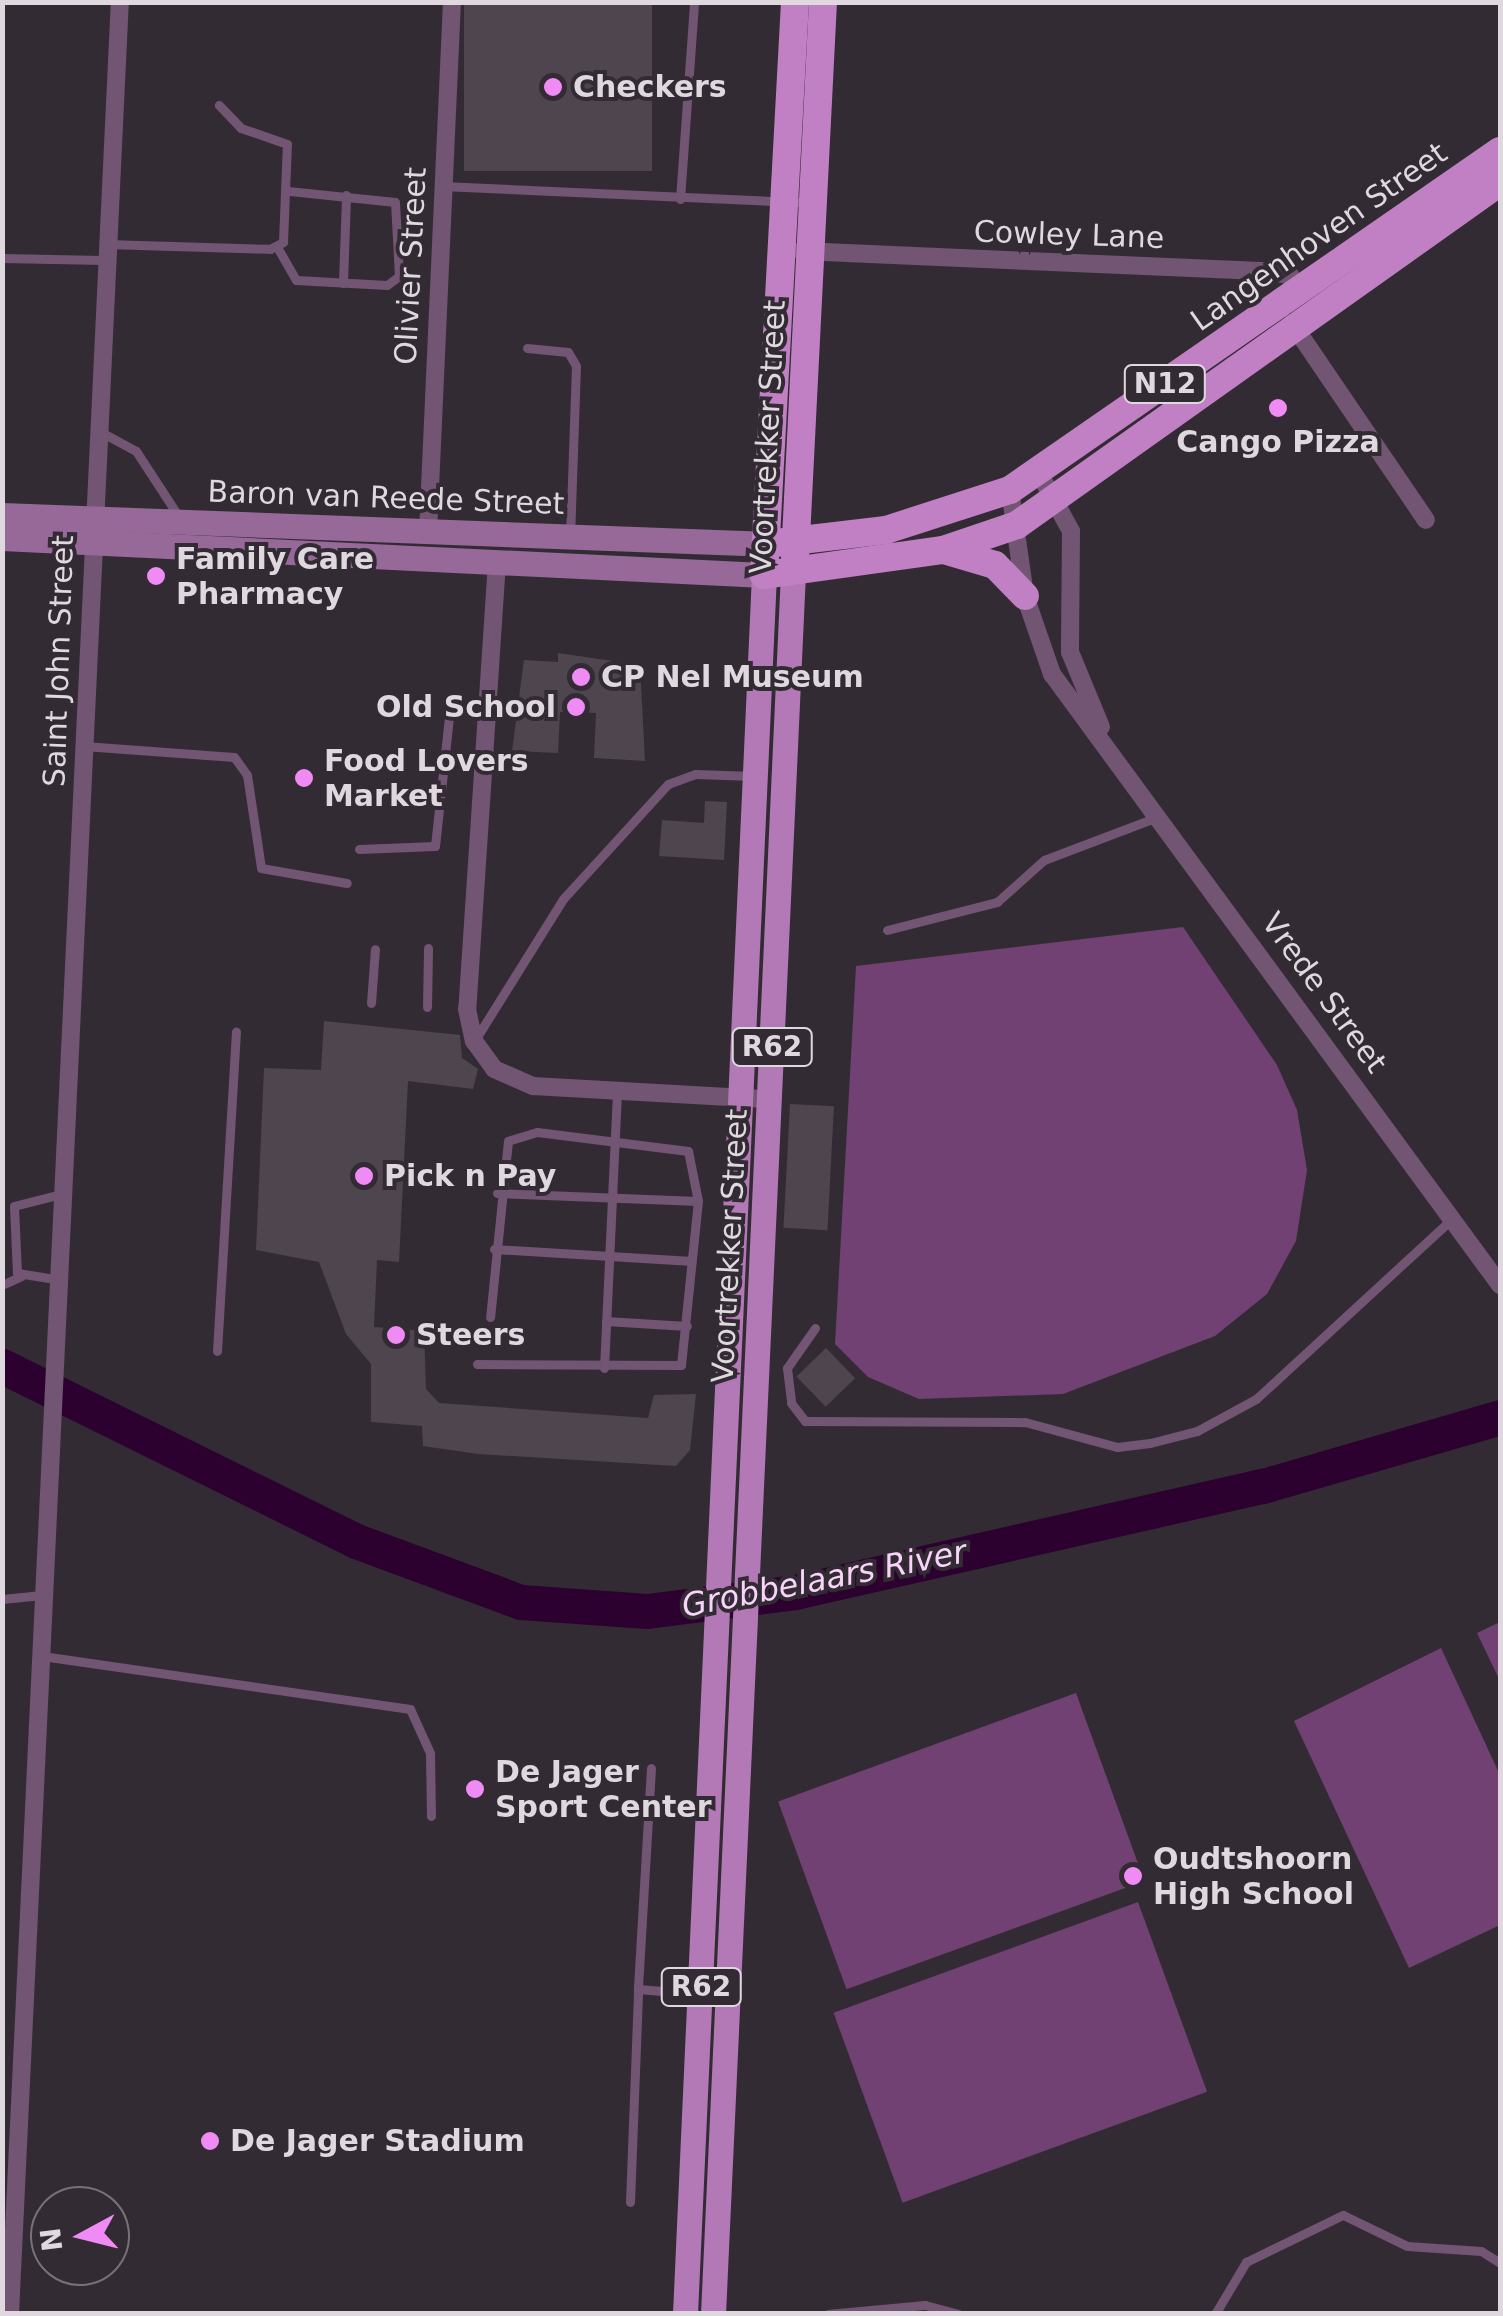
<!DOCTYPE html>
<style>
body{margin:0}
#map{position:relative;width:1503px;height:2316px;overflow:hidden;background:#332b34;font-family:"DejaVu Sans",sans-serif}
div>[style]{position:absolute}
.green>*{inset:0;background:#704172;transform-origin:0 0}
.river>*{height:35px;margin:-17.5px;padding:0 17.5px;transform-origin:17.5px;border-radius:17.5px;background:#2c002f}
.building>*{inset:0;background:#4e454f;transform-origin:0 0}
.service>*{height:9px;margin:-4.5px;padding:0 4.5px;transform-origin:4.5px;border-radius:4.5px;background:#715572}
.minor>*{height:18px;margin:-9px;padding:0 9px;transform-origin:9px;border-radius:9px;background:#715572}
.secondary>*{height:25px;margin:-12.5px;padding:0 12.5px;transform-origin:12.5px;border-radius:12.5px;background:#966998}
.primary>*{height:25px;margin:-12.5px;padding:0 12.5px;transform-origin:12.5px;border-radius:12.5px;background:#b379b6}
.trunk>*{height:28px;margin:-14px;padding:0 14px;transform-origin:14px;border-radius:14px;background:#c080c3}
.dots>*{width:28px;height:28px;translate:-50% -50%;box-sizing:border-box;border:5px solid #332b34;border-radius:50%}
span{translate:-50% -50%;white-space:nowrap;text-align:center;line-height:1.15;-webkit-text-stroke:8px #332b34;paint-order:stroke}
.shield-label span{padding:2px 8px;background:#332b34;border:2px solid;border-radius:8px;-webkit-text-stroke-width:0}
.shield-label{font-size:28px;color:#dfd9df;font-weight:700}
.poi-label{font-size:30px;color:#dfd9df;font-weight:700}
.left{translate:0 -50%;text-align:left}
.right{translate:-100% -50%;text-align:right}
.street-label{font-size:30px;color:#dfd9df}
.water-label{font-size:32px;color:#f9d4fa;font-style:italic}
.frame{position:absolute;inset:0;border:5px solid #dfd9df;pointer-events:none}
.north{position:absolute;left:30px;top:2186px;width:100px;height:100px;box-sizing:border-box;background:#332b34;border:2px solid #787178;border-radius:50%;rotate:263deg;font-size:28px;font-weight:700;line-height:40px;text-align:center;color:#dfd9df}
.north::after{content:'';display:block;margin:auto;width:35px;height:45px;background:#f08bf5;clip-path:polygon(50% 0,100% 100%,50% 72%,0 100%)}
</style>
<div id="map">
<div class="green">
<div style="clip-path:polygon(1183px 927px,1277px 1065px,1297px 1110px,1307px 1170px,1296px 1241px,1267px 1294px,1215px 1336px,1063px 1394px,919px 1399px,868px 1377px,835px 1344px,856px 966px)"></div>
<div style="clip-path:polygon(1500px 1622px,1500px 1681px,1477px 1633px)"></div>
<div style="clip-path:polygon(1441px 1648px,1500px 1775px,1500px 1925px,1409px 1968px,1294px 1721px)"></div>
<div style="left:1076px;top:1693px;width:200px;height:317px;rotate:70deg"></div>
<div style="left:1138px;top:1902px;width:202px;height:324px;rotate:70deg"></div>
</div>
<div class="river">
<div style="left:2px;top:1366px;width:395px;rotate:26.3deg"></div>
<div style="left:356px;top:1541px;width:176px;rotate:20.3deg"></div>
<div style="left:521px;top:1602px;width:126px;rotate:4.1deg"></div>
<div style="left:647px;top:1611px;width:149px;rotate:-7.3deg"></div>
<div style="left:795px;top:1592px;width:480px;rotate:-12.8deg"></div>
<div style="left:1263px;top:1486px;width:247px;rotate:-16.2deg"></div>
</div>
<div class="building">
<div style="left:464px;top:2px;width:188px;height:169px"></div>
<div style="clip-path:polygon(558px 653px,640px 665px,645px 761px,594px 758px,596px 713px,560px 712px,558px 753px,512px 751px,524px 660px,558px 662px)"></div>
<div style="clip-path:polygon(705px 801px,727px 802px,724px 860px,659px 856px,662px 820px,704px 823px)"></div>
<div style="clip-path:polygon(324px 1021px,460px 1035px,462px 1058px,478px 1069px,473px 1089px,408px 1081px,399px 1262px,377px 1260px,374px 1327px,424px 1331px,426px 1389px,439px 1403px,648px 1418px,654px 1395px,696px 1394px,690px 1450px,676px 1466px,478px 1454px,423px 1446px,422px 1426px,371px 1422px,371px 1364px,346px 1334px,319px 1262px,256px 1250px,264px 1068px,321px 1070px)"></div>
<div style="left:790px;top:1104px;width:44px;height:124px;rotate:3deg"></div>
<div style="left:826px;top:1348px;width:42px;height:41px;rotate:46deg"></div>
</div>
<div class="service">
<div style="left:442px;top:186px;width:369px;rotate:2.6deg"></div>
<div style="left:680px;top:199px;width:197px;rotate:-85.9deg"></div>
<div style="left:106px;top:244px;width:164px;rotate:1.7deg"></div>
<div style="left:270px;top:249px;width:15px;rotate:-28deg"></div>
<div style="left:283px;top:242px;width:98px;rotate:-87.7deg"></div>
<div style="left:287px;top:144px;width:49px;rotate:-160.8deg"></div>
<div style="left:241px;top:128px;width:32px;rotate:-134deg"></div>
<div style="left:277px;top:247px;width:38px;rotate:60deg"></div>
<div style="left:296px;top:280px;width:91px;rotate:3.1deg"></div>
<div style="left:387px;top:285px;width:15px;rotate:-37deg"></div>
<div style="left:399px;top:276px;width:74px;rotate:-93.1deg"></div>
<div style="left:395px;top:202px;width:108px;rotate:-174.1deg"></div>
<div style="left:2px;top:258px;width:101px;rotate:1.1deg"></div>
<div style="left:343px;top:283px;width:88px;rotate:-88deg"></div>
<div style="left:527px;top:348px;width:41px;rotate:5.6deg"></div>
<div style="left:568px;top:352px;width:16px;rotate:60deg"></div>
<div style="left:576px;top:366px;width:170px;rotate:92deg"></div>
<div style="left:99px;top:431px;width:42px;rotate:28.4deg"></div>
<div style="left:136px;top:451px;width:82px;rotate:56.9deg"></div>
<div style="left:84px;top:746px;width:150px;rotate:4.2deg"></div>
<div style="left:234px;top:757px;width:22px;rotate:54deg"></div>
<div style="left:247px;top:775px;width:94px;rotate:81.4deg"></div>
<div style="left:261px;top:868px;width:87px;rotate:9.9deg"></div>
<div style="left:359px;top:849px;width:76px;rotate:-2.3deg"></div>
<div style="left:435px;top:846px;width:138px;rotate:-83.8deg"></div>
<div style="left:450px;top:709px;width:39px;rotate:-13deg"></div>
<div style="left:887px;top:930px;width:114px;rotate:-14.3deg"></div>
<div style="left:997px;top:902px;width:63px;rotate:-41.8deg"></div>
<div style="left:1044px;top:860px;width:124px;rotate:-20.8deg"></div>
<div style="left:371px;top:1003px;width:54px;rotate:-85.8deg"></div>
<div style="left:427px;top:1007px;width:59px;rotate:-89deg"></div>
<div style="left:475px;top:1040px;width:166px;rotate:-58deg"></div>
<div style="left:563px;top:899px;width:156px;rotate:-47.6deg"></div>
<div style="left:668px;top:784px;width:29px;rotate:-20deg"></div>
<div style="left:695px;top:774px;width:59px;rotate:1.9deg"></div>
<div style="left:497px;top:1193px;width:201px;rotate:2.3deg"></div>
<div style="left:494px;top:1249px;width:198px;rotate:3.5deg"></div>
<div style="left:55px;top:1279px;width:38px;rotate:-171deg"></div>
<div style="left:17px;top:1273px;width:67px;rotate:-92.6deg"></div>
<div style="left:14px;top:1206px;width:49px;rotate:-14.3deg"></div>
<div style="left:2px;top:1285px;width:21px;rotate:-25deg"></div>
<div style="left:606px;top:1321px;width:81px;rotate:3.5deg"></div>
<div style="left:815px;top:1328px;width:49px;rotate:125deg"></div>
<div style="left:787px;top:1368px;width:35px;rotate:83deg"></div>
<div style="left:791px;top:1403px;width:23px;rotate:52deg"></div>
<div style="left:805px;top:1421px;width:220px;rotate:0.3deg"></div>
<div style="left:1025px;top:1422px;width:95px;rotate:15.2deg"></div>
<div style="left:1117px;top:1447px;width:33px;rotate:-7deg"></div>
<div style="left:1150px;top:1443px;width:49px;rotate:-14.3deg"></div>
<div style="left:1197px;top:1431px;width:67px;rotate:-28.5deg"></div>
<div style="left:1256px;top:1399px;width:268px;rotate:-42.6deg"></div>
<div style="left:217px;top:1351px;width:320px;rotate:-86.6deg"></div>
<div style="left:477px;top:1364px;width:204px;rotate:0.3deg"></div>
<div style="left:681px;top:1365px;width:165px;rotate:-84.1deg"></div>
<div style="left:698px;top:1201px;width:51px;rotate:-101.3deg"></div>
<div style="left:688px;top:1151px;width:152px;rotate:-172.8deg"></div>
<div style="left:537px;top:1132px;width:30px;rotate:163deg"></div>
<div style="left:508px;top:1141px;width:177px;rotate:95.8deg"></div>
<div style="left:604px;top:1368px;width:277px;rotate:-87.3deg"></div>
<div style="left:2px;top:1599px;width:40px;rotate:-5.7deg"></div>
<div style="left:42px;top:1656px;width:372px;rotate:8.2deg"></div>
<div style="left:410px;top:1709px;width:48px;rotate:65.6deg"></div>
<div style="left:430px;top:1753px;width:63px;rotate:89.1deg"></div>
<div style="left:651px;top:1768px;width:221px;rotate:93.4deg"></div>
<div style="left:638px;top:1989px;width:60px;rotate:4.8deg"></div>
<div style="left:630px;top:2202px;width:213px;rotate:-87.8deg"></div>
<div style="left:828px;top:2314px;width:97px;rotate:-5.3deg"></div>
<div style="left:925px;top:2305px;width:34px;rotate:15deg"></div>
<div style="left:1215px;top:2314px;width:61px;rotate:-59.2deg"></div>
<div style="left:1246px;top:2262px;width:108px;rotate:-25.9deg"></div>
<div style="left:1343px;top:2215px;width:71px;rotate:25.8deg"></div>
<div style="left:1407px;top:2246px;width:74px;rotate:3.9deg"></div>
<div style="left:1481px;top:2251px;width:22px;rotate:32deg"></div>
</div>
<div class="minor">
<div style="left:801px;top:251px;width:460px;rotate:2.5deg"></div>
<div style="left:1261px;top:271px;width:29px;rotate:8deg"></div>
<div style="left:1290px;top:275px;width:21px;rotate:65deg"></div>
<div style="left:1292px;top:323px;width:238px;rotate:55.8deg"></div>
<div style="left:1039px;top:473px;width:66px;rotate:61.1deg"></div>
<div style="left:1071px;top:531px;width:121px;rotate:90.5deg"></div>
<div style="left:1070px;top:652px;width:81px;rotate:67.5deg"></div>
<div style="left:1010px;top:490px;width:107px;rotate:81.9deg"></div>
<div style="left:1025px;top:596px;width:83px;rotate:70.9deg"></div>
<div style="left:1052px;top:674px;width:758px;rotate:53.75deg"></div>
<div style="left:428px;top:532px;width:531px;rotate:-87.41deg"></div>
<div style="left:497px;top:562px;width:448px;rotate:93.8deg"></div>
<div style="left:467px;top:1009px;width:33px;rotate:78deg"></div>
<div style="left:474px;top:1041px;width:34px;rotate:54deg"></div>
<div style="left:494px;top:1069px;width:43px;rotate:23.6deg"></div>
<div style="left:533px;top:1086px;width:236px;rotate:3.2deg"></div>
<div style="left:10px;top:2314px;width:2315px;rotate:-87.28deg"></div>
</div>
<div class="secondary">
<div style="left:2px;top:515px;width:766px;rotate:2.17deg"></div>
<div style="left:2px;top:538px;width:763px;rotate:2.78deg"></div>
</div>
<div class="primary">
<div style="left:685px;top:2314px;width:1741px;rotate:-87.4deg"></div>
<div style="left:713px;top:2314px;width:1742px;rotate:-87.37deg"></div>
</div>
<div class="trunk">
<div style="left:795px;top:2px;width:574px;rotate:93.1deg"></div>
<div style="left:764px;top:575px;width:181px;rotate:-8deg"></div>
<div style="left:943px;top:550px;width:78px;rotate:-18.7deg"></div>
<div style="left:1017px;top:525px;width:592px;rotate:-35.38deg"></div>
<div style="left:767px;top:544px;width:120px;rotate:-6.7deg"></div>
<div style="left:886px;top:530px;width:130px;rotate:-17.9deg"></div>
<div style="left:1010px;top:490px;width:596px;rotate:-34.68deg"></div>
<div style="left:944px;top:550px;width:53px;rotate:16.4deg"></div>
<div style="left:995px;top:565px;width:43px;rotate:45.9deg"></div>
<div style="left:795px;top:558px;width:557px;rotate:-87.12deg"></div>
</div>
<div class="dots">
<div style="left:553px;top:87px;background:#f08bf5"></div>
<div style="left:1278px;top:408px;background:#f08bf5"></div>
<div style="left:156px;top:576px;background:#f08bf5"></div>
<div style="left:581px;top:677px;background:#f08bf5"></div>
<div style="left:576px;top:707px;background:#f08bf5"></div>
<div style="left:304px;top:778px;background:#f08bf5"></div>
<div style="left:364px;top:1176px;background:#f08bf5"></div>
<div style="left:396px;top:1335px;background:#f08bf5"></div>
<div style="left:475px;top:1789px;background:#f08bf5"></div>
<div style="left:1133px;top:1876px;background:#f08bf5"></div>
<div style="left:210px;top:2141px;background:#f08bf5"></div>
</div>
<div class="shield-label">
<span style="left:1165px;top:384px">N12</span>
<span style="left:772px;top:1047px">R62</span>
<span style="left:701px;top:1987px">R62</span>
</div>
<div class="poi-label">
<span class="left" style="left:573px;top:87px">Checkers</span>
<span style="left:1278px;top:442px">Cango Pizza</span>
<span class="left" style="left:176px;top:576px">Family Care<br>Pharmacy</span>
<span class="left" style="left:601px;top:677px">CP Nel Museum</span>
<span class="right" style="left:556px;top:707px">Old School</span>
<span class="left" style="left:324px;top:778px">Food Lovers<br>Market</span>
<span class="left" style="left:384px;top:1176px">Pick n Pay</span>
<span class="left" style="left:416px;top:1335px">Steers</span>
<span class="left" style="left:495px;top:1789px">De Jager<br>Sport Center</span>
<span class="left" style="left:1153px;top:1876px">Oudtshoorn<br>High School</span>
<span class="left" style="left:230px;top:2141px">De Jager Stadium</span>
</div>
<div class="street-label">
<span style="left:1069px;top:235px;rotate:2deg">Cowley Lane</span>
<span style="left:1319px;top:237px;rotate:-35deg">Langenhoven Street</span>
<span style="left:411px;top:266px;rotate:-87deg">Olivier Street</span>
<span style="left:768px;top:437px;rotate:-87deg">Voortrekker Street</span>
<span style="left:386px;top:498px;rotate:2deg">Baron van Reede Street</span>
<span style="left:59px;top:661px;rotate:-88deg">Saint John Street</span>
<span style="left:1324px;top:993px;rotate:54deg">Vrede Street</span>
<span style="left:730px;top:1246px;rotate:-87deg">Voortrekker Street</span>
</div>
<div class="water-label">
<span style="left:824px;top:1579px;rotate:-11deg">Grobbelaars River</span>
</div>
<div class="frame"></div>
<div class="north">N</div>
</div>
